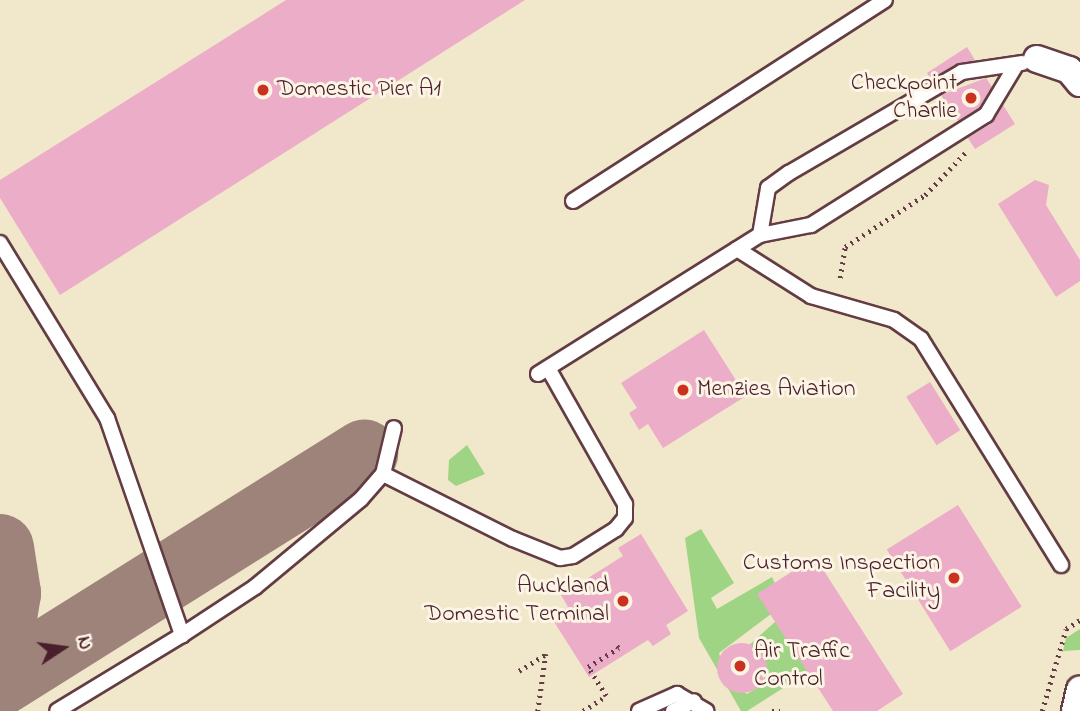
<!DOCTYPE html>
<style>
body{margin:0}
#map{position:relative;width:1080px;height:711px;overflow:hidden;background:#f1e7cb;font-family:"Indie Flower",sans-serif}
div>[style]{position:absolute}
.green>*{inset:0;background:#9fd485}
.taxiway>*{height:68px;margin:-34px;padding:0 34px;transform-origin:34px;border-radius:34px;background:#9e837b}
.building>*{inset:0;background:#ecadc8;transform-origin:0 0}
.round{border-radius:50%}
.path>*{height:4.5px;margin-top:-2.25px;transform-origin:0;background:repeating-linear-gradient(90deg,#633d43 0 2px,transparent 0 7px)}
.roads{filter:drop-shadow(2px 0 #633d43) drop-shadow(-2px 0 #633d43) drop-shadow(0 2px #633d43) drop-shadow(0 -2px #633d43)}
.lane>*{height:14px;margin:-7px;padding:0 7px;transform-origin:7px;border-radius:7px;background:#fff}
.street>*{height:26px;margin:-13px;padding:0 13px;transform-origin:13px;border-radius:13px;background:#fff}
.dots>*{width:19px;height:19px;translate:-50% -50%;box-sizing:border-box;border:4px solid #fcf5e5;border-radius:50%}
span{translate:-50% -50%;white-space:nowrap;text-align:center;line-height:1.15;-webkit-text-stroke:6px #fcf5e5;paint-order:stroke}
.poi-label{font-size:24px;color:#4a1f2b}
.right{translate:-100% -50%;text-align:right}
.left{translate:0 -50%;text-align:left}
.north{position:absolute;left:28px;top:613px;width:70px;height:70px;-webkit-text-stroke:5px #fcf5e5;paint-order:stroke;rotate:77deg;font-size:19px;font-weight:700;line-height:28px;text-align:center;color:#4a1f2b}
.north::after{content:'';display:block;margin:auto;width:24px;height:32px;background:#4a1f2b;clip-path:polygon(50% 0,100% 100%,50% 72%,0 100%)}
</style>
<div id="map">
<div class="green">
<div style="clip-path:polygon(467px 445px,485px 474px,456px 486px,448px 480px,449px 460px)"></div>
<div style="clip-path:polygon(701px 529px,734px 583px,711px 598px,717px 609px,772px 577px,775px 584px,771px 614px,719px 653px,729px 685px,747px 694px,762px 685px,763px 669px,748px 646px,776px 621px,808px 672px,747px 711px,741px 711px,699px 638px,685px 538px)"></div>
<div style="clip-path:polygon(1080px 629px,1080px 650px,1063px 651px,1066px 638px)"></div>
</div>
<div class="taxiway">
<div style="left:0;top:548px;width:46px;rotate:81.2deg"></div>
<div style="left:7px;top:593px;width:45px;rotate:99deg"></div>
<div style="left:0;top:682px;width:430px;rotate:-32.1deg"></div>
</div>
<div class="building">
<div style="clip-path:polygon(286px 0,525px 0,60px 295px,0 198px,0 180px)"></div>
<div style="clip-path:polygon(967px 47px,975px 60px,931px 79px,927px 73px)"></div>
<div style="clip-path:polygon(986px 78px,992px 87px,979px 108px,958px 121px,941px 95px)"></div>
<div style="clip-path:polygon(1003px 105px,1015px 124px,975px 149px,968px 138px,992px 123px)"></div>
<div style="clip-path:polygon(1035px 180px,1049px 185px,1046px 205px,1080px 260px,1080px 281px,1056px 297px,998px 204px)"></div>
<div style="clip-path:polygon(704px 330px,746px 396px,663px 448px,648px 424px,639px 430px,629px 413px,637px 408px,621px 383px)"></div>
<div style="left:930px;top:382px;width:57px;height:28px;rotate:58deg"></div>
<div style="left:958px;top:505px;width:120px;height:84px;rotate:58deg"></div>
<div style="clip-path:polygon(641px 534px,688px 611px,666px 625px,671px 634px,653px 646px,648px 640px,589px 677px,551px 617px,568px 607px,561px 595px,623px 556px,618px 548px)"></div>
<div style="clip-path:polygon(815px 557px,903px 694px,877px 711px,833px 711px,757px 594px)"></div>
<div class="round" style="left:717px;top:643px;width:50px;height:50px"></div>
</div>
<div class="path">
<div style="left:840px;top:278px;width:31px;rotate:-81deg"></div>
<div style="left:845px;top:247px;width:95px;rotate:-33deg"></div>
<div style="left:925px;top:195px;width:59px;rotate:-46.4deg"></div>
<div style="left:519px;top:671px;width:32px;rotate:-32deg"></div>
<div style="left:546px;top:654px;width:58px;rotate:98deg"></div>
<div style="left:583px;top:711px;width:27px;rotate:-33deg"></div>
<div style="left:606px;top:696px;width:34px;rotate:-122deg"></div>
<div style="left:588px;top:667px;width:36px;rotate:-32deg"></div>
<div style="left:618px;top:648px;width:5px;rotate:-127deg"></div>
<div style="left:772px;top:711px;width:8px"></div>
<div style="left:1042px;top:711px;width:85px;rotate:-73.7deg"></div>
<div style="left:1066px;top:629px;width:17px;rotate:-33deg"></div>
</div>
<div class="roads">
<div class="lane">
<div style="left:573px;top:201px;width:371px;rotate:-32.8deg"></div>
<div style="left:760px;top:235px;width:48px;rotate:-80.3deg"></div>
<div style="left:768px;top:188px;width:26px;rotate:-36deg"></div>
<div style="left:789px;top:173px;width:200px;rotate:-30.3deg"></div>
<div style="left:962px;top:72px;width:61px;rotate:-8.5deg"></div>
<div style="left:0;top:243px;width:205px;rotate:58.6deg"></div>
<div style="left:107px;top:418px;width:230px;rotate:70.9deg"></div>
<div style="left:182px;top:635px;width:146px;rotate:148.7deg"></div>
<div style="left:737px;top:249px;width:88px;rotate:32.4deg"></div>
<div style="left:811px;top:296px;width:86px;rotate:16.1deg"></div>
<div style="left:894px;top:320px;width:33px;rotate:35deg"></div>
<div style="left:921px;top:339px;width:266px;rotate:58.2deg"></div>
<div style="left:538px;top:374px;width:262px;rotate:-32.1deg"></div>
<div style="left:760px;top:235px;width:52px;rotate:-11.1deg"></div>
<div style="left:811px;top:225px;width:207px;rotate:-32.2deg"></div>
<div style="left:986px;top:115px;width:58px;rotate:-59deg"></div>
<div style="left:383px;top:474px;width:145px;rotate:26.6deg"></div>
<div style="left:513px;top:539px;width:51px;rotate:22deg"></div>
<div style="left:560px;top:558px;width:13px;rotate:-9deg"></div>
<div style="left:573px;top:556px;width:51px;rotate:-32.1deg"></div>
<div style="left:616px;top:529px;width:14px;rotate:-51deg"></div>
<div style="left:625px;top:518px;width:14px;rotate:-90deg"></div>
<div style="left:625px;top:504px;width:156px;rotate:-119.5deg"></div>
<div style="left:182px;top:635px;width:87px;rotate:-33.3deg"></div>
<div style="left:255px;top:587px;width:138px;rotate:-39.7deg"></div>
<div style="left:361px;top:499px;width:33px;rotate:-49deg"></div>
<div style="left:383px;top:474px;width:47px;rotate:-76.6deg"></div>
<div style="left:639px;top:711px;width:42px;rotate:-24.1deg"></div>
<div style="left:677px;top:694px;width:34px;rotate:30deg"></div>
<div style="left:673px;top:711px;width:23px;rotate:-25deg"></div>
</div>
<div class="street">
<div style="left:1037px;top:59px;width:34px;rotate:19deg"></div>
<div style="left:1069px;top:70px;width:17px;rotate:50deg"></div>
<div style="left:1075px;top:711px;width:22px;rotate:-77deg"></div>
</div>
</div>
<div class="dots">
<div style="left:263px;top:90px;background:#c8321e"></div>
<div style="left:971px;top:98px;background:#c8321e"></div>
<div style="left:683px;top:390px;background:#c8321e"></div>
<div style="left:954px;top:578px;background:#c8321e"></div>
<div style="left:623px;top:601px;background:#c8321e"></div>
<div style="left:740px;top:666px;background:#c8321e"></div>
</div>
<div class="poi-label">
<span class="right" style="left:957px;top:98px">Checkpoint<br>Charlie</span>
<span class="left" style="left:277px;top:90px">Domestic Pier A1</span>
<span class="left" style="left:697px;top:390px">Menzies Aviation</span>
<span class="right" style="left:940px;top:578px">Customs Inspection<br>Facility</span>
<span class="right" style="left:609px;top:601px">Auckland<br>Domestic Terminal</span>
<span class="left" style="left:754px;top:666px">Air Traffic<br>Control</span>
</div>
<div class="north">N</div>
</div>
